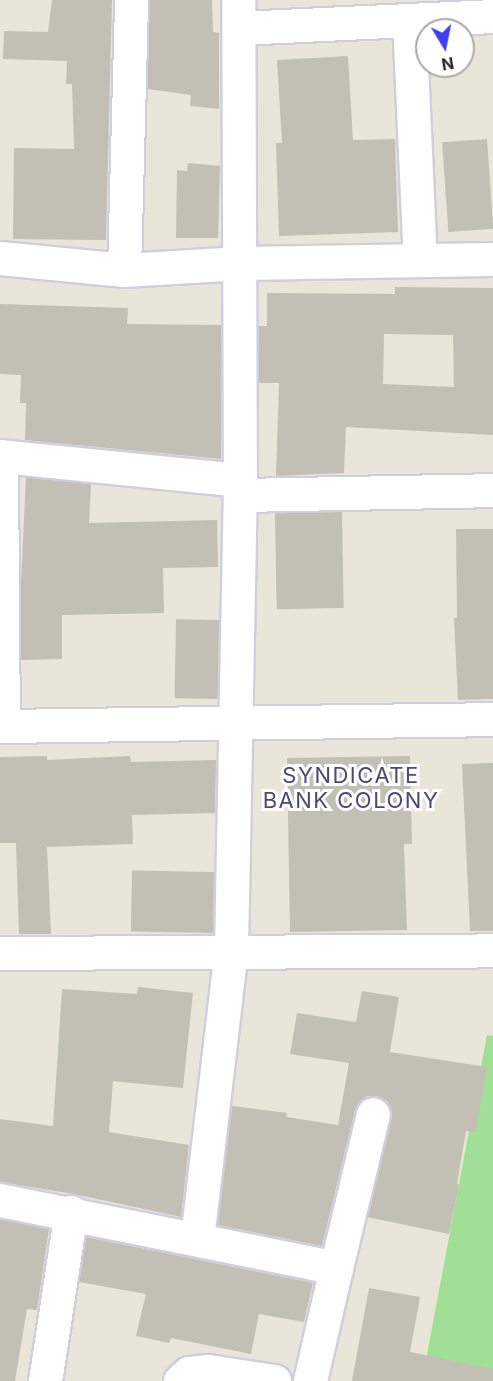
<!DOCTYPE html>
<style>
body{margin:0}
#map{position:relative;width:493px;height:1381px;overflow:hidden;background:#e9e5d9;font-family:Inter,sans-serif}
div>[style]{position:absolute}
.green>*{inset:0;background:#a1df97}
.building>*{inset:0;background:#c2bfb5;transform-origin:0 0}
.roads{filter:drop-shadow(2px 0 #cecee0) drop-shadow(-2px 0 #cecee0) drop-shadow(0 2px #cecee0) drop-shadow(0 -2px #cecee0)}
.minor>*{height:33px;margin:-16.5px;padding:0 16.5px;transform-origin:16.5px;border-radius:16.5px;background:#fff}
span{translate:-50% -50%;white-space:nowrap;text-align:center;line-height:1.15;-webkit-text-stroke:6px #fff;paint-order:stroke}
.neighbourhood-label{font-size:22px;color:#4a4a75;letter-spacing:1.5px}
.north{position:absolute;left:415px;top:18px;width:60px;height:60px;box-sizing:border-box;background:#fff;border:2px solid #a9a9a9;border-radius:50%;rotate:170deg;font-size:16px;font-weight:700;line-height:24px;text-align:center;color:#272727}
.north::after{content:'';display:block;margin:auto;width:21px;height:27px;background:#3e3df2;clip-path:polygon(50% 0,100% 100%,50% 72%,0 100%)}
</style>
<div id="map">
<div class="green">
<div style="clip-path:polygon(487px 1035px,493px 1036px,493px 1381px,422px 1381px)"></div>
</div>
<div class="building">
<div style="clip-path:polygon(52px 0,112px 0,106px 240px,13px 239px,14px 148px,74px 149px,72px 84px,66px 84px,67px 61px,3px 59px,4px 31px,48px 32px)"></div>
<div style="clip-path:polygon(150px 0,212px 0,213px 32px,219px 33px,219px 109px,190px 106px,191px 95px,147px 89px)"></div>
<div style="clip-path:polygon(348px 56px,353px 140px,395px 139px,398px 232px,279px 236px,276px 143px,282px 143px,277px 60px)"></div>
<div style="left:487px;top:139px;width:90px;height:45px;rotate:86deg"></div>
<div style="clip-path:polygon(188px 163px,220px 166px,218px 238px,176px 238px,177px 170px,187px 171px)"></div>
<div style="clip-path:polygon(evenodd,395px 287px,493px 288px,493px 435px,346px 427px,344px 473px,276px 476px,279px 383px,258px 383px,258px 326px,267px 326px,267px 293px,395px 294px,395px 287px,384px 334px,453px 335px,454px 387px,383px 384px,384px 334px)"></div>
<div style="clip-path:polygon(0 304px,128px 308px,127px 324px,221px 325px,221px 459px,25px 440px,26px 403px,20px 403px,21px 375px,0 374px)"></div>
<div style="clip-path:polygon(26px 477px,91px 484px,89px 523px,217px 520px,218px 567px,163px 568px,164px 613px,62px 615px,62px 659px,21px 660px,21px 583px)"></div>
<div style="left:342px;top:512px;width:96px;height:67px;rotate:89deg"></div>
<div style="clip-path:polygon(456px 529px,493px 529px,493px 699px,458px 700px,454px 618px,457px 618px)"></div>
<div style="left:219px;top:620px;width:79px;height:43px;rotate:91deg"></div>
<div style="clip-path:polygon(47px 756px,47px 760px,130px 756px,131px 762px,216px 760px,215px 813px,132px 815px,133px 844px,47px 847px,51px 934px,19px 934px,16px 843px,0 843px,0 757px)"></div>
<div style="clip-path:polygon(410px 756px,412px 844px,404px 844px,407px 930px,290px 932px,287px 758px)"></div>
<div style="clip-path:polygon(493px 763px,493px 931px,470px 931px,462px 764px)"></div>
<div style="left:214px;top:872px;width:61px;height:82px;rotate:91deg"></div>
<div style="clip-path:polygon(138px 987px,193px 993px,183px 1088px,113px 1081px,109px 1132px,189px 1145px,181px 1217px,74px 1194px,0 1182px,0 1119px,53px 1126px,62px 989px,137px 994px)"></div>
<div style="clip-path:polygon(362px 991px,399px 997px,390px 1052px,487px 1067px,476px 1132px,466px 1131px,457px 1184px,459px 1185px,449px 1234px,367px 1217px,391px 1118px,391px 1108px,386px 1101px,377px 1096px,367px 1096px,360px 1101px,355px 1110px,322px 1246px,218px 1225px,232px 1106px,287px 1113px,286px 1117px,338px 1125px,349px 1063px,290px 1054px,297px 1013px,356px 1022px)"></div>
<div style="clip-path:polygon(0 1219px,49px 1229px,37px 1310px,27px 1309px,15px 1381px,0 1381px)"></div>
<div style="clip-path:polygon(86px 1237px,313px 1283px,304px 1322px,259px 1314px,251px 1354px,171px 1338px,169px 1343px,136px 1336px,146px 1294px,79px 1282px)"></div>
<div style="clip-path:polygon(369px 1288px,420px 1297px,410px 1352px,493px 1369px,493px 1381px,352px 1381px)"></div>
</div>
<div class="roads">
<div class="minor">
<div style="left:409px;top:20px;width:239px;rotate:87.4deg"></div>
<div style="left:239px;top:28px;width:254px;rotate:-2.7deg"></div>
<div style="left:0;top:258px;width:125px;rotate:5.5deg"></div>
<div style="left:124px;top:270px;width:117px;rotate:-3.4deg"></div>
<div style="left:241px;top:263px;width:252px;rotate:-0.9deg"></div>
<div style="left:124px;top:270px;width:270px;rotate:-88.5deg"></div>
<div style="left:0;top:456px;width:241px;rotate:5.7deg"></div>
<div style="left:1px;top:456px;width:270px;rotate:89.6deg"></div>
<div style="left:240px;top:495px;width:253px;rotate:-1.1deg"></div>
<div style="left:0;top:726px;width:493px;rotate:-0.8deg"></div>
<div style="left:0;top:953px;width:493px;rotate:-0.3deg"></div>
<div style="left:0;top:1200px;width:343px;rotate:11.4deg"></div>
<div style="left:336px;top:1268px;width:116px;rotate:103deg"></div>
<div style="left:197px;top:1239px;width:290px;rotate:-83.3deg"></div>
<div style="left:231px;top:951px;width:456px;rotate:-88.9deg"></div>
<div style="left:240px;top:495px;width:495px;rotate:-90.2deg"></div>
<div style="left:336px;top:1268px;width:158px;rotate:-76.5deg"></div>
<div style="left:45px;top:1381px;width:171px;rotate:-81.3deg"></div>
<div style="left:180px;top:1381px;width:12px;rotate:-42deg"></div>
<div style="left:189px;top:1373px;width:19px;rotate:-6deg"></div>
<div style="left:208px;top:1371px;width:67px;rotate:8.6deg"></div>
</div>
</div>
<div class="neighbourhood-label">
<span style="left:351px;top:788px">SYNDICATE<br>BANK COLONY</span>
</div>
<div class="north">N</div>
</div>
